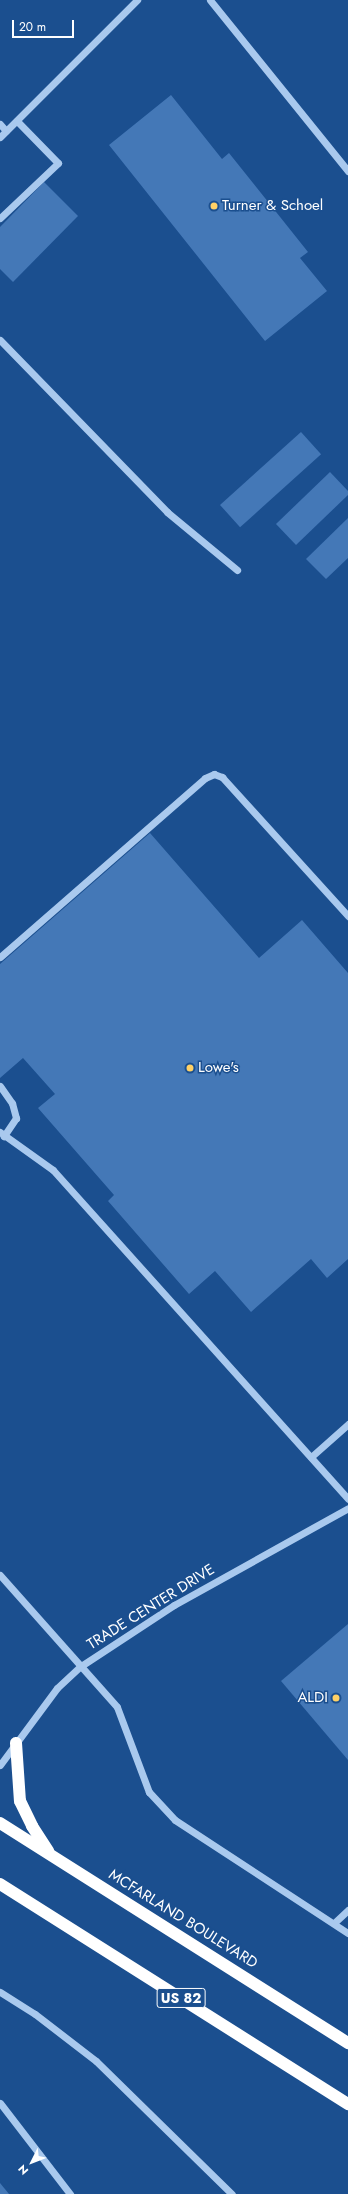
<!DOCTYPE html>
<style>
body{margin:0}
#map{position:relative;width:348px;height:2194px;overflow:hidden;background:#1b4f8f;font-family:Jost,sans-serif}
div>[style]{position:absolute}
.building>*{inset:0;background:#4478b7;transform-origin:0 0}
.minor>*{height:7px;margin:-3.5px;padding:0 3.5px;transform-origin:3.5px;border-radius:3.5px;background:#a9c9ee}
.highway>*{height:12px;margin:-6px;padding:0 6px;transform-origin:6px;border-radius:6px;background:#fff}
.dots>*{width:11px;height:11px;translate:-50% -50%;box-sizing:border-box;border:2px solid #1b4f8f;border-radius:50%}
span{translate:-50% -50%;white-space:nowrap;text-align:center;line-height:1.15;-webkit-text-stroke:3px #1b4f8f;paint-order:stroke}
.shield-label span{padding:1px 3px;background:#1b4f8f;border:1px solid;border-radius:3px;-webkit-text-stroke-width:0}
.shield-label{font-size:14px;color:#fff;font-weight:700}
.poi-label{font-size:15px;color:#fff}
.left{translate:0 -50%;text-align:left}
.right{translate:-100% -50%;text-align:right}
.street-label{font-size:15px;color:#fff}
.north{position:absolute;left:12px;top:2142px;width:40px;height:40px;-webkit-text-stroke:3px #1b4f8f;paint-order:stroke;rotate:228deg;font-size:11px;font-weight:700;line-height:16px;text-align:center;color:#fff}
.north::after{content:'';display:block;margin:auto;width:14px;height:18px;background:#fff;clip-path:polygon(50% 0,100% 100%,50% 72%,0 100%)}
.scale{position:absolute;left:12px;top:20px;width:62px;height:18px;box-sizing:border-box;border:2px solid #fff;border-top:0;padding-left:5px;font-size:12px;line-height:14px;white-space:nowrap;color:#fff;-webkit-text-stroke:3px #1b4f8f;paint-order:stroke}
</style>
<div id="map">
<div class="building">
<div style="clip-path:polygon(171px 95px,222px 159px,229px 153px,308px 252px,300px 258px,327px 291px,265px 341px,109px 145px)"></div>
<div style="clip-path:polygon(44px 182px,78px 216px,13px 282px,0 269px,0 227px)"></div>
<div style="left:301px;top:432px;width:30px;height:109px;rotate:48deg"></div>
<div style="clip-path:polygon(330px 472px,348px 491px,348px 495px,296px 545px,276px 524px)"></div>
<div style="clip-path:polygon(348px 518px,348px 558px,326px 579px,306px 559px)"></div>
<div style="clip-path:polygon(150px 833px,259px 958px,302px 920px,348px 973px,348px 1259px,327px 1278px,311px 1259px,251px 1312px,215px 1271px,189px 1294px,108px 1201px,114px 1195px,38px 1108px,55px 1094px,23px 1058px,0 1078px,0 964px)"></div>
<div style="clip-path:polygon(348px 1624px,348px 1760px,281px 1681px)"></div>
<div style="clip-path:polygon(0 2183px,9px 2194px,0 2194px)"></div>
</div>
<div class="minor">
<div style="left:210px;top:0;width:220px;rotate:51.1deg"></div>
<div style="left:0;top:124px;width:9px;rotate:49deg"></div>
<div style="left:0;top:137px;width:194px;rotate:-45deg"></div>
<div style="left:0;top:218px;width:80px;rotate:-43.5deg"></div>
<div style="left:58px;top:163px;width:59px;rotate:-134.3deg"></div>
<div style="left:0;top:340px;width:240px;rotate:45.8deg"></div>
<div style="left:167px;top:512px;width:91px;rotate:39.6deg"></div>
<div style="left:0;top:957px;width:272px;rotate:-41.1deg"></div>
<div style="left:205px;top:778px;width:10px;rotate:-24deg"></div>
<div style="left:214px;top:774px;width:9px;rotate:21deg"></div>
<div style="left:222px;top:777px;width:188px;rotate:47.8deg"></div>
<div style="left:0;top:1086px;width:21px;rotate:55deg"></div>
<div style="left:12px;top:1103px;width:16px;rotate:75deg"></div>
<div style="left:16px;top:1118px;width:22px;rotate:124deg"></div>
<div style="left:0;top:1132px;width:65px;rotate:35.6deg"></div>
<div style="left:53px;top:1170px;width:442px;rotate:48.1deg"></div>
<div style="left:311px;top:1457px;width:50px;rotate:-41.7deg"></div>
<div style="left:0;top:1575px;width:176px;rotate:48.4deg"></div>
<div style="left:117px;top:1707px;width:91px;rotate:69.4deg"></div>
<div style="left:149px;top:1792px;width:38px;rotate:47deg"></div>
<div style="left:175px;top:1820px;width:207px;rotate:33.2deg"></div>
<div style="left:0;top:1765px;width:96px;rotate:-53.5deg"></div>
<div style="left:57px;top:1688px;width:33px;rotate:-43deg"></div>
<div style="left:81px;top:1666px;width:111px;rotate:-33.3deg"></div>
<div style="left:174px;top:1605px;width:199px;rotate:-29.1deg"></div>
<div style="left:334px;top:1923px;width:19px;rotate:-43deg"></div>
<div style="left:0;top:1992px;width:41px;rotate:32.2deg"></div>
<div style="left:35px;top:2014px;width:77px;rotate:37.6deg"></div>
<div style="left:96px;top:2061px;width:190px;rotate:44.4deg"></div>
<div style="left:0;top:2103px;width:115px;rotate:52.4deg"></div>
</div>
<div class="highway">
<div style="left:16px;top:1743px;width:58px;rotate:86.1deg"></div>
<div style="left:20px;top:1801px;width:28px;rotate:64deg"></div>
<div style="left:32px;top:1826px;width:30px;rotate:57deg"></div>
<div style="left:0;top:1823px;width:412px;rotate:32.3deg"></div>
<div style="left:0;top:1884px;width:412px;rotate:32.3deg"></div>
</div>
<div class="dots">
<div style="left:214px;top:206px;background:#ffd166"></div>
<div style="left:190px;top:1068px;background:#ffd166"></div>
<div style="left:336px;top:1698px;background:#ffd166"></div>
</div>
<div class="shield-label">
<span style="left:181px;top:1998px">US 82</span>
</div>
<div class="poi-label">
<span class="left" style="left:222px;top:206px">Turner &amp; Schoel</span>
<span class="left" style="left:198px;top:1068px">Lowe's</span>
<span class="right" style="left:328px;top:1698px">ALDI</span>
</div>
<div class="street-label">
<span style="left:151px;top:1607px;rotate:-32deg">TRADE CENTER DRIVE</span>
<span style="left:183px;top:1919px;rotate:32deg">MCFARLAND BOULEVARD</span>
</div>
<div class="north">N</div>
<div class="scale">20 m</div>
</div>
